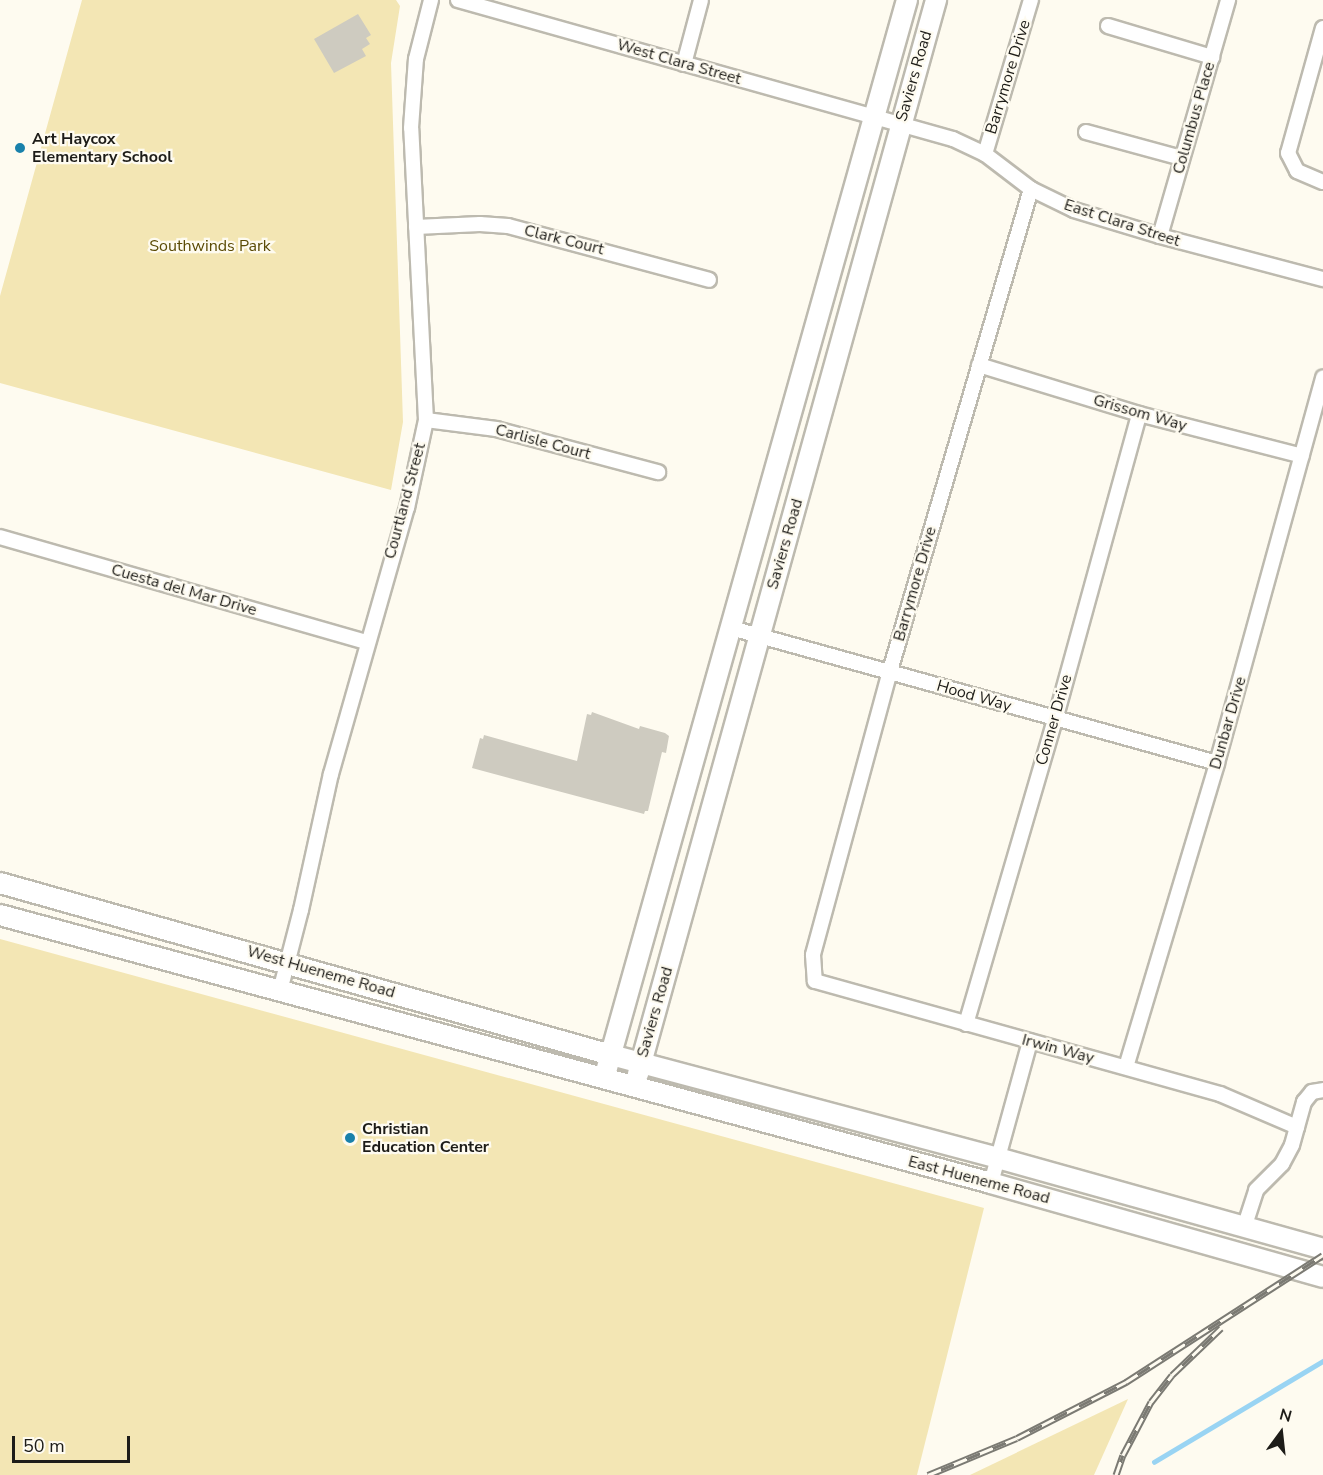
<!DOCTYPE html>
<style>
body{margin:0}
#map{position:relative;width:1323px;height:1475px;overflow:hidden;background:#fefbf0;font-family:"Nunito Sans",sans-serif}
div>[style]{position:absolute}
.green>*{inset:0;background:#f3e6b4}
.stream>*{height:4.5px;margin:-2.25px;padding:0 2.25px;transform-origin:2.25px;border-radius:2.25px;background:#99d4f3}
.building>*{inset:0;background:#cecbc0}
.roads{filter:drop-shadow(2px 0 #bdbaaf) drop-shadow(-2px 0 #bdbaaf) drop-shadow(0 2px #bdbaaf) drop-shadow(0 -2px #bdbaaf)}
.street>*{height:14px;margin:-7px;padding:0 7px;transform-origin:7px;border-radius:7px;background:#fff}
.secondary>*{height:20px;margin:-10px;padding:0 10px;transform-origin:10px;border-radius:10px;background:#fff}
.rail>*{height:7px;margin-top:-3.5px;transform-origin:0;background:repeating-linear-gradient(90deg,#fefbf0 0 14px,#7b7a73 0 28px);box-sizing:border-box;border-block:2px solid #7b7a73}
.dots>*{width:16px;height:16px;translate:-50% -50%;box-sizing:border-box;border:3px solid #fefbf0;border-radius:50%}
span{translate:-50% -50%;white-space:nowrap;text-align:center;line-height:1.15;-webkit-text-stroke:4.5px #fefbf0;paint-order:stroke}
.street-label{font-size:16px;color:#1d1c18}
.poi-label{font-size:16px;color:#1d1c18;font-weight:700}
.left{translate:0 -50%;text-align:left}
.park-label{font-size:16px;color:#5a4a04}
.north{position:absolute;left:1251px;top:1403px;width:60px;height:60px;-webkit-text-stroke:4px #fefbf0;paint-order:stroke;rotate:15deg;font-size:16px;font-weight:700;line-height:24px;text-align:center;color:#1d1c18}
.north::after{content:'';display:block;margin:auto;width:21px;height:27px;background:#1d1c18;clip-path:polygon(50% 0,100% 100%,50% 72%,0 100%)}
.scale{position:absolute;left:12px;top:1436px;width:118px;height:27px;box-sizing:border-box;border:3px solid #1d1c18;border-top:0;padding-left:8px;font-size:18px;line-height:21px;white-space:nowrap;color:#1d1c18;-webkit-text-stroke:4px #fefbf0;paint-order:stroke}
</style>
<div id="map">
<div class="green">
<div style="clip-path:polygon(82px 0,396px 0,400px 6px,391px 63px,403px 422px,391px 490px,0 383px,0 296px)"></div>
<div style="clip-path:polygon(0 939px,984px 1208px,917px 1475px,0 1475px)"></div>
<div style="clip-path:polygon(1128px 1399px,1094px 1475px,970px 1475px)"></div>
</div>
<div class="stream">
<div style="left:1154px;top:1462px;width:197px;rotate:-30.9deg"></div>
</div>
<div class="building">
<div style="clip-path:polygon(358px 14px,371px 35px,366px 38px,370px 44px,362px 49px,366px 56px,334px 73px,314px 39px)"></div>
<div style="clip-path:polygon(592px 712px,639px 729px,640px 726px,665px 733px,669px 736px,666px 753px,662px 752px,648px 811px,645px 811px,644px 814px,472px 768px,480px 738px,483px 739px,484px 735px,577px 761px,587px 714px,591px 715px)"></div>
</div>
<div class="roads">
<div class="street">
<div style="left:458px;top:0;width:514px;rotate:15.69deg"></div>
<div style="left:953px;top:139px;width:35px;rotate:25deg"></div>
<div style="left:985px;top:154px;width:58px;rotate:37.3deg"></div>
<div style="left:1031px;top:189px;width:48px;rotate:26deg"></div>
<div style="left:1074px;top:210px;width:90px;rotate:16.8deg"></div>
<div style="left:1160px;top:236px;width:169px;rotate:14.8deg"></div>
<div style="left:1108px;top:26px;width:109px;rotate:16.6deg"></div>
<div style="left:1323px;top:28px;width:130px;rotate:105.6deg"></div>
<div style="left:1288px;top:153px;width:20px;rotate:63deg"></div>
<div style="left:1297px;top:171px;width:28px;rotate:23deg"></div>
<div style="left:684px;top:64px;width:66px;rotate:-75.1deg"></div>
<div style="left:1086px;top:132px;width:99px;rotate:15.2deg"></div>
<div style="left:985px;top:154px;width:161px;rotate:-73.4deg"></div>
<div style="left:1031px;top:189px;width:502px;rotate:106.31deg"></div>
<div style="left:890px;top:671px;width:294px;rotate:105.2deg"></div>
<div style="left:813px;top:955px;width:26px;rotate:86deg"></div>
<div style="left:815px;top:981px;width:420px;rotate:15.6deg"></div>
<div style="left:1220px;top:1094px;width:84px;rotate:23.2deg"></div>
<div style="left:416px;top:227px;width:64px;rotate:-2.7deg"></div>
<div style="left:480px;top:224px;width:28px;rotate:4deg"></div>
<div style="left:508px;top:226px;width:208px;rotate:15deg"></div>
<div style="left:1160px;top:236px;width:246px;rotate:-73.9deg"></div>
<div style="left:979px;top:365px;width:167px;rotate:17deg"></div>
<div style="left:1139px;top:414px;width:168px;rotate:14.4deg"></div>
<div style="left:426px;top:420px;width:71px;rotate:7.3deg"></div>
<div style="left:496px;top:429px;width:168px;rotate:14.9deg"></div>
<div style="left:0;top:537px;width:382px;rotate:16deg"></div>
<div style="left:731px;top:628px;width:504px;rotate:15.52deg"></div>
<div style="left:280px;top:991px;width:84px;rotate:-75.5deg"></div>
<div style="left:301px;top:910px;width:139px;rotate:-77.6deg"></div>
<div style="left:331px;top:774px;width:277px;rotate:-74.1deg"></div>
<div style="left:407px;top:508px;width:90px;rotate:-77.8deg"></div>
<div style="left:426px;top:420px;width:292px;rotate:-92.9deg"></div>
<div style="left:411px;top:128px;width:69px;rotate:-85.9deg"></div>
<div style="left:416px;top:59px;width:61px;rotate:-75.7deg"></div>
<div style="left:966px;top:1024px;width:317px;rotate:-73.7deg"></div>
<div style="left:1055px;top:720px;width:317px;rotate:-74.6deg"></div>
<div style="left:1126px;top:1067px;width:317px;rotate:-73.3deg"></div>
<div style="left:1217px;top:763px;width:400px;rotate:-74.6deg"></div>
<div style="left:991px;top:1183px;width:147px;rotate:-74.6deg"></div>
<div style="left:1244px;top:1228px;width:40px;rotate:-72deg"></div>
<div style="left:1256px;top:1190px;width:37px;rotate:-45deg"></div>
<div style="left:1282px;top:1164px;width:21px;rotate:-62deg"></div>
<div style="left:1292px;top:1145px;width:45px;rotate:-74.4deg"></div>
<div style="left:1304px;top:1102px;width:13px;rotate:-51deg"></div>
<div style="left:1312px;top:1092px;width:11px;rotate:-10deg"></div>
</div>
<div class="secondary">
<div style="left:0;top:883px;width:635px;rotate:15.72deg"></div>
<div style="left:611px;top:1055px;width:400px;rotate:14.9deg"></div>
<div style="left:998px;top:1158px;width:337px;rotate:15.6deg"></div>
<div style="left:0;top:915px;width:1027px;rotate:15.13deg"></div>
<div style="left:991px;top:1183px;width:345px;rotate:15.8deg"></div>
<div style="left:607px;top:1068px;width:1109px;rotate:-74.31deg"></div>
<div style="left:638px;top:1074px;width:1115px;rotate:-74.49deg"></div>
</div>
</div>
<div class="rail">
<div style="left:928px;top:1475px;width:96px;rotate:-22.6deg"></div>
<div style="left:1017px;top:1438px;width:123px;rotate:-27.2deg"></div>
<div style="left:1126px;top:1382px;width:234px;rotate:-32.8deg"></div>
<div style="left:1116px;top:1475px;width:21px;rotate:-71deg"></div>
<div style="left:1123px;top:1455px;width:60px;rotate:-62.2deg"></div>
<div style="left:1151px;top:1402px;width:34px;rotate:-52deg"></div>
<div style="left:1172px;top:1375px;width:68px;rotate:-43.8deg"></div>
</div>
<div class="dots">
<div style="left:20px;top:148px;background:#1981ab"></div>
<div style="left:350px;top:1138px;background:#1981ab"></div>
</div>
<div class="street-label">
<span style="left:679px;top:62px;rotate:16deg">West Clara Street</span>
<span style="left:914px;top:76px;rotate:-74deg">Saviers Road</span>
<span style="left:1008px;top:77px;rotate:-73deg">Barrymore Drive</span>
<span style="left:1194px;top:118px;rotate:-74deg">Columbus Place</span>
<span style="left:1122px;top:223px;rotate:18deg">East Clara Street</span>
<span style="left:564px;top:240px;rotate:14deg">Clark Court</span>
<span style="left:1140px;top:413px;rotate:16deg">Grissom Way</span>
<span style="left:543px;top:442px;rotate:15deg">Carlisle Court</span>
<span style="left:405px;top:501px;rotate:-75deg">Courtland Street</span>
<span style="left:785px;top:544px;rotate:-74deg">Saviers Road</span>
<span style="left:915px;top:584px;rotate:-74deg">Barrymore Drive</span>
<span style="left:184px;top:590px;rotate:16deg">Cuesta del Mar Drive</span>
<span style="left:974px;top:696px;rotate:16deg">Hood Way</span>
<span style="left:1054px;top:720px;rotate:-74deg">Conner Drive</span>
<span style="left:1228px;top:723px;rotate:-74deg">Dunbar Drive</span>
<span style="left:321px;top:972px;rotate:16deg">West Hueneme Road</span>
<span style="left:655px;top:1012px;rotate:-74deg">Saviers Road</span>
<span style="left:1058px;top:1049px;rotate:15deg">Irwin Way</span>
<span style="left:979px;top:1180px;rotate:15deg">East Hueneme Road</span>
</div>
<div class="poi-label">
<span class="left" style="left:32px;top:148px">Art Haycox<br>Elementary School</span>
<span class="left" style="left:362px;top:1138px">Christian<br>Education Center</span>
</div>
<div class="park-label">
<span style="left:210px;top:246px">Southwinds Park</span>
</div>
<div class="north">N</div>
<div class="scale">50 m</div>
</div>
